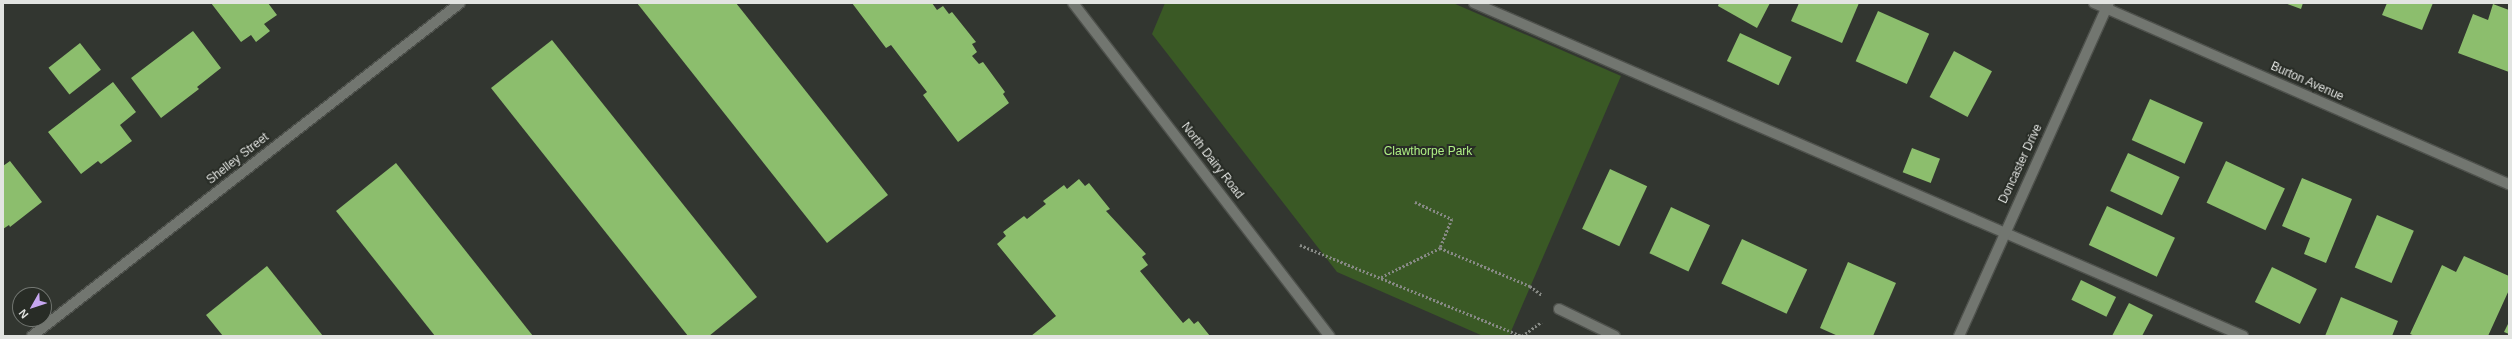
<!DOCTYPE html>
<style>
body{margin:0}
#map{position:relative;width:2512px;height:339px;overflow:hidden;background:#323630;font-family:Arial,sans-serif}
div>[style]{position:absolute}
.green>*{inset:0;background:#3a5925}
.building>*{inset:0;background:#8cbe6d;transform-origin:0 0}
.path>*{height:2.5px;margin-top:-1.25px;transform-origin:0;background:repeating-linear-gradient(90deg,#878a85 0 2px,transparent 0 4px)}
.roads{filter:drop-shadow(1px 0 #4e514c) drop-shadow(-1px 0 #4e514c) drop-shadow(0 1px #4e514c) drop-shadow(0 -1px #4e514c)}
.minor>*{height:10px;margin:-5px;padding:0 5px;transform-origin:5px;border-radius:5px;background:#727670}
span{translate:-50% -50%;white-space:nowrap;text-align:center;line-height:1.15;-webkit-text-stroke:4px #282c26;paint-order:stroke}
.street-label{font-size:12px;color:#e2e4e1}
.park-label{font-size:12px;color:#aeef84}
.frame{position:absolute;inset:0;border:4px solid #e2e4e1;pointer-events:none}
.north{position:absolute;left:12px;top:287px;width:40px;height:40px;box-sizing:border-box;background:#282c26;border:1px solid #727671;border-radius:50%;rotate:231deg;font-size:11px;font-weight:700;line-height:16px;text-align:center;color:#e2e4e1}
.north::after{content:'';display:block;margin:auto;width:14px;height:18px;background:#c6a6f0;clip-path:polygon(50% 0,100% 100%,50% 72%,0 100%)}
</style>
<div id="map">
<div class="green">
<div style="clip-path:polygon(1165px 3px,1453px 3px,1621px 76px,1509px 336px,1483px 336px,1337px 272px,1152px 34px)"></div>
</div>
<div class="building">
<div style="clip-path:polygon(211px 3px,268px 3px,277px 15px,264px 24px,270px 31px,256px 42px,251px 35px,241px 42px)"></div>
<div style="clip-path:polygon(637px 3px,736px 3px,888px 195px,827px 243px)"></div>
<div style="clip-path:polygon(852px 3px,932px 3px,937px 10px,943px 6px,949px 14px,952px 12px,976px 42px,972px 44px,977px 52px,972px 56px,979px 64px,983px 62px,1005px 92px,1003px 94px,1009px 103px,958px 142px,923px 95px,927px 92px,891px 45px,886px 48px)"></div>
<div style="clip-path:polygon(1719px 3px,1770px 3px,1757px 28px,1718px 6px)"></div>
<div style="clip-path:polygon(1799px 3px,1859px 3px,1842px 43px,1791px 21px)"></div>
<div style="clip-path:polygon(2285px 3px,2303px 3px,2301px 9px)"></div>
<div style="clip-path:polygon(2387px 3px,2433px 3px,2422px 30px,2382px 15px)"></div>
<div style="clip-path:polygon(2493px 4px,2509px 10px,2509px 72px,2458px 53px,2473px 14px,2488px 20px)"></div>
<div style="left:1878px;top:11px;width:56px;height:55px;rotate:24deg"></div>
<div style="clip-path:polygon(193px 31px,221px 68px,197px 87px,199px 89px,161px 118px,131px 78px)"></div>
<div style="left:1740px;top:33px;width:57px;height:31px;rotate:25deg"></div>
<div style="clip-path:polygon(552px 40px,757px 297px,709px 336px,688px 336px,491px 88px)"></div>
<div style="left:80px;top:43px;width:34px;height:40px;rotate:52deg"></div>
<div style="left:1954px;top:51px;width:43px;height:52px;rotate:28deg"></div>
<div style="clip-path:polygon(113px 82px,136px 112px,120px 125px,132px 141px,101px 164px,98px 161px,81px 174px,48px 132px)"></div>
<div style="left:2150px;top:99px;width:58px;height:45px;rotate:24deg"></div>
<div style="left:1912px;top:148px;width:30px;height:26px;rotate:21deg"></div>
<div style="left:2128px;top:153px;width:57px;height:42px;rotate:25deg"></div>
<div style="clip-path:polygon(10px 161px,42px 202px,10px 227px,9px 225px,3px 229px,3px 166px)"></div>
<div style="left:2226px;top:161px;width:65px;height:46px;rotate:25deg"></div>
<div style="clip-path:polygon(396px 163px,533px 336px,435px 336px,336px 211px)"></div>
<div style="left:1610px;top:169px;width:41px;height:66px;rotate:25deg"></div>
<div style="clip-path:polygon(2302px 178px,2352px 199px,2326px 263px,2304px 254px,2310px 238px,2282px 226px)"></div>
<div style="clip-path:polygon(1079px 179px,1085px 186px,1089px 183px,1110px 209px,1106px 211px,1146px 254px,1142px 257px,1148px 265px,1140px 271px,1183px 323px,1189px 318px,1194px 324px,1198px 321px,1210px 336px,1031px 336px,1056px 316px,997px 244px,1006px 236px,1003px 232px,1024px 216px,1027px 219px,1046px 204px,1043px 201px,1064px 185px,1067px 189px)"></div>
<div style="left:2107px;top:206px;width:75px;height:43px;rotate:25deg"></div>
<div style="left:1671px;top:207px;width:43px;height:51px;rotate:25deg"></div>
<div style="left:2377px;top:215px;width:40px;height:57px;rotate:23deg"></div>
<div style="left:1742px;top:239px;width:72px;height:49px;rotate:25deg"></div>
<div style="clip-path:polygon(2464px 256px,2509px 276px,2509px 290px,2488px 336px,2415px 336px,2410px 334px,2442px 265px,2456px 272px)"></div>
<div style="clip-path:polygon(1848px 262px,1896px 283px,1873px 336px,1838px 336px,1820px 328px)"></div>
<div style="clip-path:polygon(267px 266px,323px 336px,223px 336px,206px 315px)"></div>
<div style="left:2272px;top:267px;width:50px;height:39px;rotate:26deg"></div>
<div style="left:2081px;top:280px;width:39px;height:22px;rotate:26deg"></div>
<div style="clip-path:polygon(2341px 297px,2398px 321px,2392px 336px,2325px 336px)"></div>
<div style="clip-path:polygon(2129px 303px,2153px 315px,2142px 336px,2112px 336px)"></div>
<div style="clip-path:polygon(2509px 322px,2509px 334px,2504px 332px)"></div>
</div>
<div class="path">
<div style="left:1415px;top:202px;width:41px;rotate:24.7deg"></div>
<div style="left:1452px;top:219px;width:31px;rotate:112deg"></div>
<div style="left:1300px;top:245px;width:240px;rotate:22.3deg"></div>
<div style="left:1522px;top:336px;width:24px;rotate:-36deg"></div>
<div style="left:1381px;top:277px;width:66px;rotate:-26.2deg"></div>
<div style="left:1440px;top:248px;width:98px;rotate:22.9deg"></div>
<div style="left:1530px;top:286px;width:15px;rotate:37deg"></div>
</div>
<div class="roads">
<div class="minor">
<div style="left:1073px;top:3px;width:420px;rotate:52.4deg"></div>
<div style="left:1474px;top:3px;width:838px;rotate:23.41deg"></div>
<div style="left:2094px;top:3px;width:453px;rotate:23.6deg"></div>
<div style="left:1559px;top:309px;width:62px;rotate:25.7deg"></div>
<div style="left:32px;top:336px;width:542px;rotate:-37.88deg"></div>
<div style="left:1959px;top:336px;width:365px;rotate:-65.8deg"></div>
</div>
</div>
<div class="street-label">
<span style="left:2307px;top:82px;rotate:24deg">Burton Avenue</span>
<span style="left:238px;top:159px;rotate:-38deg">Shelley Street</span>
<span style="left:1212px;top:161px;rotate:52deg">North Dairy Road</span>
<span style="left:2021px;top:164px;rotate:-65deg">Doncaster Drive</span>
</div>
<div class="park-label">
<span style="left:1428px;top:152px">Clawthorpe Park</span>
</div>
<div class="frame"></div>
<div class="north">N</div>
</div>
